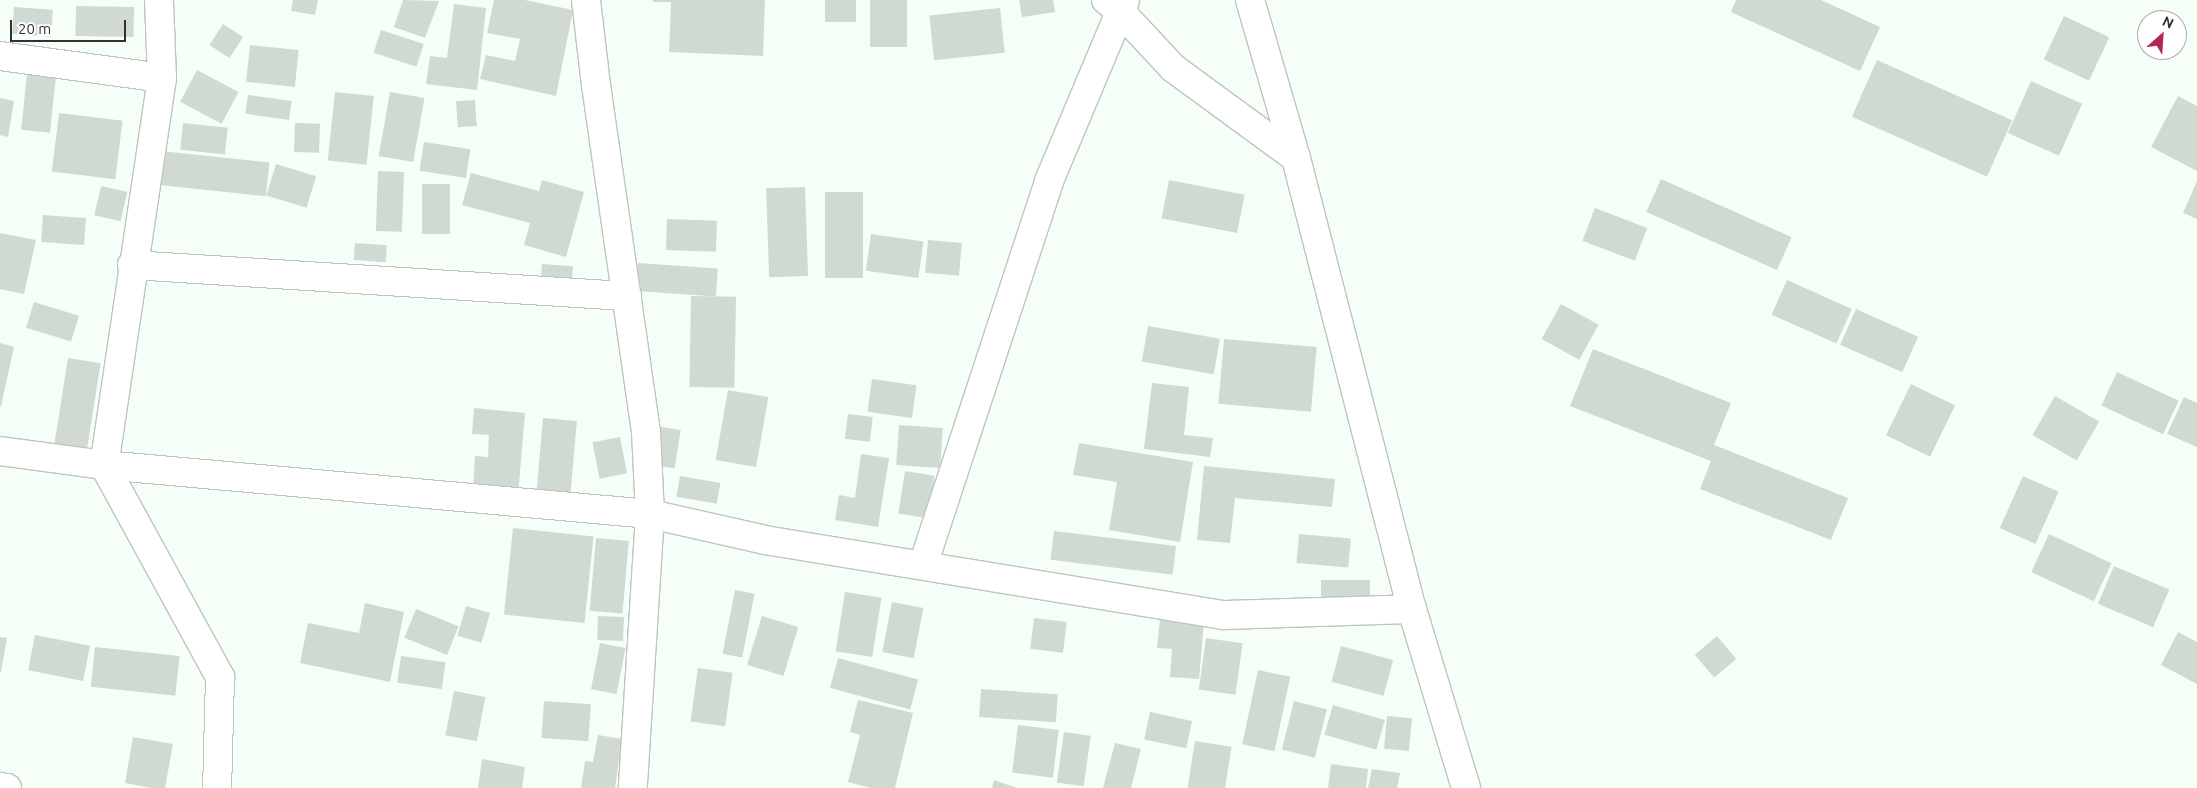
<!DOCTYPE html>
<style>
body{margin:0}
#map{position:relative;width:2197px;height:788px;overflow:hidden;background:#f6fef8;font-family:Ubuntu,sans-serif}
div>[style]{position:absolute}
.building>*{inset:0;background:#d1d9d3;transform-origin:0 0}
.roads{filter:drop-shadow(1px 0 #bdc5c0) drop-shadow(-1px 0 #bdc5c0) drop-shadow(0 1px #bdc5c0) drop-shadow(0 -1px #bdc5c0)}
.minor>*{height:28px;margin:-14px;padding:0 14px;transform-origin:14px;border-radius:14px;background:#fff}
span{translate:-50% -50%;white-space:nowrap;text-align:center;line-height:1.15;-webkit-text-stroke:5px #fff;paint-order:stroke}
.north{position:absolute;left:2137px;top:10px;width:50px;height:50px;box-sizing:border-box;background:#fff;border:1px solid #acadac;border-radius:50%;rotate:26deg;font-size:14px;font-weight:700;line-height:20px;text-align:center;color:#2f3230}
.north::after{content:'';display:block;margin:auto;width:18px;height:22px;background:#b52556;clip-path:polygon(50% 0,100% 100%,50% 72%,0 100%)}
.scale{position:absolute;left:10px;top:20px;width:116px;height:22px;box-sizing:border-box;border:2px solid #2f3230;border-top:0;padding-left:6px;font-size:15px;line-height:18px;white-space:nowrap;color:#2f3230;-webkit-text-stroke:4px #fff;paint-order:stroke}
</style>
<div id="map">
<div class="building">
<div style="clip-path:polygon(293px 0,318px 0,315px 15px,291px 11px)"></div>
<div style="clip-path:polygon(403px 0,439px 1px,425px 38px,394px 27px)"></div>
<div style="clip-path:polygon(494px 0,525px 0,573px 10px,556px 96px,480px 79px,486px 55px,515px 61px,520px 39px,487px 33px)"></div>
<div style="clip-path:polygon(653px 0,765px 0,763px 56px,669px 52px,671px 2px,653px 2px)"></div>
<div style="left:825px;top:0;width:31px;height:22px"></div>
<div style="left:870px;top:0;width:37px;height:47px"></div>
<div style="clip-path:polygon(1019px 0,1053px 0,1055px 12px,1022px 17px)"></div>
<div style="clip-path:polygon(1736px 0,1821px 0,1880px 27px,1860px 71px,1731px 12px)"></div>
<div style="clip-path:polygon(454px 4px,486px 8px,477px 90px,426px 84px,430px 56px,447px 58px)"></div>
<div style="left:76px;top:6px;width:58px;height:30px;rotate:1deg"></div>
<div style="left:14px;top:7px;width:39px;height:27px;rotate:4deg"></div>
<div style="left:1000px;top:8px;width:45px;height:71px;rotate:84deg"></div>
<div style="left:2064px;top:16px;width:50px;height:48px;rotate:25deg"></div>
<div style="left:223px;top:24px;width:24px;height:25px;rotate:33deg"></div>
<div style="left:381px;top:30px;width:45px;height:24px;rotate:18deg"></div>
<div style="left:250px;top:45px;width:49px;height:37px;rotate:6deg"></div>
<div style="left:1877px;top:60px;width:148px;height:62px;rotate:24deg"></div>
<div style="left:197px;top:70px;width:47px;height:36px;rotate:28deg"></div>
<div style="left:27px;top:74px;width:29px;height:56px;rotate:6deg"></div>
<div style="left:2031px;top:81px;width:56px;height:57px;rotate:24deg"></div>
<div style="left:335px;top:92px;width:39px;height:69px;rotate:6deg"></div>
<div style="left:390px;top:92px;width:35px;height:65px;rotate:10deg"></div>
<div style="left:248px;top:95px;width:44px;height:19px;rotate:8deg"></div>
<div style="clip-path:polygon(2178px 96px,2197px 106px,2197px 171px,2151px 147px)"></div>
<div style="clip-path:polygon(0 98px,14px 101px,8px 137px,0 135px)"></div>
<div style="left:475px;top:100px;width:26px;height:19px;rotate:86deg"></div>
<div style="left:59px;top:113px;width:64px;height:59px;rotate:7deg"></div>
<div style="left:183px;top:123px;width:45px;height:27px;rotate:6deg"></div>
<div style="left:295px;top:123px;width:25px;height:29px;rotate:2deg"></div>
<div style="left:424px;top:142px;width:47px;height:29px;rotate:9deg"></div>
<div style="left:161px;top:151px;width:109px;height:34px;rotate:6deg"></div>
<div style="left:276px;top:164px;width:42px;height:33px;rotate:17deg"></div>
<div style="left:378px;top:171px;width:26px;height:60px;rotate:2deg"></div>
<div style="clip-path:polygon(471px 173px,539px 191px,542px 180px,584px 192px,566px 257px,524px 245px,530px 223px,462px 205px)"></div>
<div style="left:1661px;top:179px;width:143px;height:36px;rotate:24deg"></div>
<div style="left:1169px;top:180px;width:77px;height:39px;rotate:11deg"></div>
<div style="clip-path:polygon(2197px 181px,2197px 219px,2183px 213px)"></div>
<div style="left:422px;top:184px;width:28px;height:50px"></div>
<div style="left:101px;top:186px;width:27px;height:30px;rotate:13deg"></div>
<div style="left:805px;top:187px;width:89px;height:39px;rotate:88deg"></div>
<div style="left:825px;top:192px;width:38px;height:86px"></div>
<div style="left:1595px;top:208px;width:56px;height:35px;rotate:21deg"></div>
<div style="left:43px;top:215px;width:43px;height:27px;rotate:4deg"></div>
<div style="left:667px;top:219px;width:50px;height:31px;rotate:2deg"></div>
<div style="clip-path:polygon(0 233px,36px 240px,24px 294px,0 289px)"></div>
<div style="left:871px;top:234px;width:53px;height:37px;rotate:8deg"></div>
<div style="left:928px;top:240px;width:34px;height:33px;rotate:5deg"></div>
<div style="left:355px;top:243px;width:32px;height:17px;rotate:4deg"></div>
<div style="left:638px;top:263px;width:80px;height:28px;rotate:4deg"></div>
<div style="left:542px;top:264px;width:31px;height:18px;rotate:4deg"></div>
<div style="left:1787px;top:280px;width:71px;height:38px;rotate:24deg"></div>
<div style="left:691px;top:296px;width:45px;height:91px;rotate:1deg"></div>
<div style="left:34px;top:302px;width:47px;height:27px;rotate:17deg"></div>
<div style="left:1561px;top:304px;width:43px;height:40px;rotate:29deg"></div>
<div style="left:1856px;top:309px;width:68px;height:39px;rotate:24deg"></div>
<div style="left:1148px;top:326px;width:73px;height:36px;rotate:10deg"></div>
<div style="left:1224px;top:339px;width:93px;height:65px;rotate:5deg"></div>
<div style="clip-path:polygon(0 343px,14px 347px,1px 406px,0 406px)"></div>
<div style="clip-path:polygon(1593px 349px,1731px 403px,1714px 445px,1848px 498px,1831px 540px,1700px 489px,1711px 461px,1570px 406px)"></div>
<div style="left:68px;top:358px;width:33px;height:89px;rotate:9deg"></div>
<div style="left:2117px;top:372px;width:68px;height:37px;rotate:25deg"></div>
<div style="left:872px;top:379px;width:45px;height:33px;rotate:8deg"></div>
<div style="clip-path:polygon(1152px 383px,1189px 387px,1184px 435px,1213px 438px,1210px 457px,1144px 449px)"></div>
<div style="left:1911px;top:384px;width:49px;height:57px;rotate:26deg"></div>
<div style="left:728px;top:390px;width:41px;height:71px;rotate:10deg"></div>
<div style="left:2055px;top:396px;width:51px;height:45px;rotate:30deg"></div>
<div style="clip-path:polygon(2184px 397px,2197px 403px,2197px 447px,2167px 434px)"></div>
<div style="clip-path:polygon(474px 408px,525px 413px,518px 496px,473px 492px,475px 456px,488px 457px,489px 435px,472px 434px)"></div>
<div style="left:848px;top:414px;width:25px;height:25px;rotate:7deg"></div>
<div style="left:543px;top:418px;width:34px;height:76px;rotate:5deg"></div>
<div style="left:899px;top:425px;width:44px;height:40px;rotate:4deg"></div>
<div style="left:655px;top:426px;width:26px;height:39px;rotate:9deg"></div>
<div style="left:620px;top:437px;width:37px;height:28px;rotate:79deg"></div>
<div style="clip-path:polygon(1079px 443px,1193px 462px,1180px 542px,1109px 530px,1117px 482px,1073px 475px)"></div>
<div style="clip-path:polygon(861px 454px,889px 458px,878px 527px,835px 520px,839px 495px,855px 498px)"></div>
<div style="clip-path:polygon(1204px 466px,1335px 479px,1332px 507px,1235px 498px,1230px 543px,1197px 540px)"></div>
<div style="left:905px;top:471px;width:30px;height:43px;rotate:9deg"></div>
<div style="left:680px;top:476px;width:41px;height:21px;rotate:10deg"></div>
<div style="left:2023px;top:476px;width:39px;height:57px;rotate:24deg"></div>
<div style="left:513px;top:528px;width:81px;height:87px;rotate:6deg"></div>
<div style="left:1054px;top:531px;width:123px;height:29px;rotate:7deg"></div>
<div style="left:1299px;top:534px;width:52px;height:29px;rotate:5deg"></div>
<div style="left:2049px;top:534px;width:69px;height:42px;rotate:25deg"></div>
<div style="left:596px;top:538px;width:33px;height:73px;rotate:5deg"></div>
<div style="left:2114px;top:566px;width:60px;height:41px;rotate:23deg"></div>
<div style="left:1321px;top:580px;width:49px;height:20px"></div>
<div style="left:735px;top:590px;width:20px;height:65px;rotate:11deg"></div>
<div style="left:845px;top:592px;width:37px;height:60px;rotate:9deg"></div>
<div style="left:892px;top:602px;width:32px;height:51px;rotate:11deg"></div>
<div style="clip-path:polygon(365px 603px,404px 612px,390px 682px,300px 663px,308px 623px,359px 633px)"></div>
<div style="left:466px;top:606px;width:25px;height:31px;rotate:16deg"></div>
<div style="left:416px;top:609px;width:46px;height:31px;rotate:22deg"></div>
<div style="left:598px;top:616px;width:26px;height:24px;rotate:2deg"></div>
<div style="left:762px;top:616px;width:38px;height:51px;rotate:17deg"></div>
<div style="left:1034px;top:618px;width:33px;height:31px;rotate:7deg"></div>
<div style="clip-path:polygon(1160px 619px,1204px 622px,1199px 679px,1170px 677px,1172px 649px,1157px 648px)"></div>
<div style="clip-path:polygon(2178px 632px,2197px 642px,2197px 684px,2161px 665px)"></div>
<div style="left:35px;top:635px;width:56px;height:36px;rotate:11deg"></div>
<div style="left:1717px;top:636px;width:30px;height:29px;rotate:50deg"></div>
<div style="clip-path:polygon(0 637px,7px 638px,1px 672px,0 672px)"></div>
<div style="left:1206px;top:638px;width:37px;height:52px;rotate:8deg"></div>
<div style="left:600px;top:643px;width:26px;height:47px;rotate:11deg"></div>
<div style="left:1341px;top:646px;width:54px;height:37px;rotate:15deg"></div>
<div style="left:95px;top:647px;width:85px;height:40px;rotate:6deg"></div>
<div style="left:401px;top:656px;width:45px;height:27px;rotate:8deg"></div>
<div style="left:838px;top:658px;width:83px;height:31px;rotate:15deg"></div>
<div style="left:698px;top:668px;width:35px;height:54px;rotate:8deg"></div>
<div style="left:1258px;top:670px;width:33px;height:76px;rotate:12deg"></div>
<div style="left:981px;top:689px;width:77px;height:28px;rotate:4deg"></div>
<div style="left:454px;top:691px;width:32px;height:45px;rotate:11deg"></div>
<div style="clip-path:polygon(858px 700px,913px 713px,895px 788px,871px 788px,848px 782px,860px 735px,850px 732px)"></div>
<div style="left:544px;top:701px;width:47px;height:37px;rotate:4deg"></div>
<div style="left:1294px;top:701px;width:34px;height:50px;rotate:14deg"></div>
<div style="left:1333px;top:705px;width:54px;height:31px;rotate:16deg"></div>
<div style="left:1150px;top:712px;width:43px;height:28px;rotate:12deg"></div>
<div style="left:1387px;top:716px;width:25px;height:33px;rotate:5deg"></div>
<div style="left:1018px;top:725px;width:41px;height:48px;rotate:7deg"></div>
<div style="left:1064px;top:732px;width:27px;height:51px;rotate:8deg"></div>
<div style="clip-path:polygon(598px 735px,622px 739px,615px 788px,581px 788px,585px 761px,593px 762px)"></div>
<div style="clip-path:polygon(133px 737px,173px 744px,165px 788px,151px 788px,125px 783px)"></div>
<div style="left:1195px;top:741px;width:37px;height:48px;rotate:9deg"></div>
<div style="clip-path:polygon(1115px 743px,1141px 749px,1131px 788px,1103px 788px)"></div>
<div style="clip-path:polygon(482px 759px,525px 767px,522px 788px,478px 788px)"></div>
<div style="clip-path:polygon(1331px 764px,1368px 769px,1366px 788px,1328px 788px)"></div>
<div style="clip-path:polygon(1372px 769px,1400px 773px,1397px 788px,1368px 788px)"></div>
<div style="clip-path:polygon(994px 780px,1017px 788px,992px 788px)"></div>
</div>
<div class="roads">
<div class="minor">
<div style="left:159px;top:0;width:78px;rotate:87.8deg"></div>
<div style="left:162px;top:78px;width:391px;rotate:98.5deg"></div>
<div style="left:104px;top:465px;width:242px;rotate:61.3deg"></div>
<div style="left:220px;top:677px;width:111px;rotate:91.5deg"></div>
<div style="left:586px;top:0;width:86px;rotate:83.3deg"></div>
<div style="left:596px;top:85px;width:351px;rotate:81.8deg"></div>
<div style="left:646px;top:432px;width:82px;rotate:87.2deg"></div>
<div style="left:650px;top:514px;width:275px;rotate:93.6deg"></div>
<div style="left:1106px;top:0;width:16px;rotate:38deg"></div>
<div style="left:1119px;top:10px;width:79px;rotate:47deg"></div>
<div style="left:1173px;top:68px;width:152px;rotate:36.2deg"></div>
<div style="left:1250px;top:0;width:165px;rotate:73.8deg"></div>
<div style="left:1296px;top:158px;width:466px;rotate:75.6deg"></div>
<div style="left:1412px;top:609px;width:187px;rotate:73.2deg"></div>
<div style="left:0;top:56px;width:163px;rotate:7.7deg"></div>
<div style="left:132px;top:265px;width:496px;rotate:3.6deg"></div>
<div style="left:0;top:451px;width:105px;rotate:7.7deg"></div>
<div style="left:104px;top:465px;width:548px;rotate:5.13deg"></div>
<div style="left:650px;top:514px;width:118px;rotate:12.7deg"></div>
<div style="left:765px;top:540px;width:464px;rotate:9.3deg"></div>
<div style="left:1223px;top:615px;width:189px;rotate:-1.8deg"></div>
<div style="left:923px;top:565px;width:404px;rotate:-71.8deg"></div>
<div style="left:1049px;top:181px;width:196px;rotate:-67.2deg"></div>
<div style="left:0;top:787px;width:7px;rotate:8deg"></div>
</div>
</div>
<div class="north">N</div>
<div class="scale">20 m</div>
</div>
